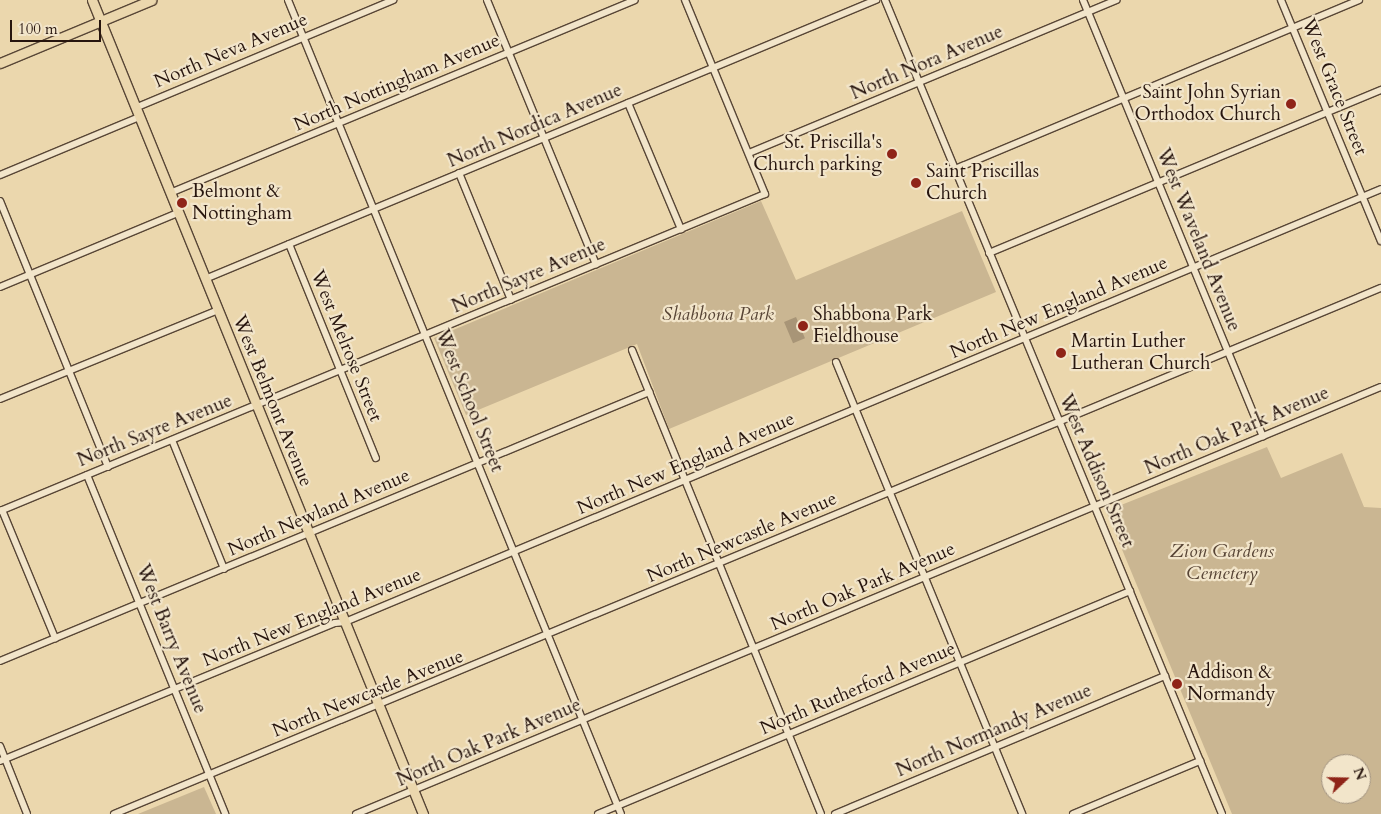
<!DOCTYPE html>
<style>
body{margin:0}
#map{position:relative;width:1381px;height:814px;overflow:hidden;background:#ebd7ad;font-family:Cardo,serif}
div>[style]{position:absolute}
.green>*{inset:0;background:#cab692}
.water>*{inset:0;background:#a89577;transform-origin:0 0}
.roads{filter:drop-shadow(1px 0 #584636) drop-shadow(-1px 0 #584636) drop-shadow(0 1px #584636) drop-shadow(0 -1px #584636)}
.minor>*{height:6px;margin:-3px;padding:0 3px;transform-origin:3px;border-radius:3px;background:#f2e5ca}
.major>*{height:9px;margin:-4.5px;padding:0 4.5px;transform-origin:4.5px;border-radius:4.5px;background:#ebd7ad}
.dots>*{width:14px;height:14px;translate:-50% -50%;box-sizing:border-box;border:2px solid #f2e5ca;border-radius:50%}
span{translate:-50% -50%;white-space:nowrap;text-align:center;line-height:1.15;-webkit-text-stroke:4.5px #f2e5ca;paint-order:stroke}
.street-label{font-size:19px;color:#27150e}
.poi-label{font-size:19px;color:#27150e}
.right{translate:-100% -50%;text-align:right}
.left{translate:0 -50%;text-align:left}
.park-label{font-size:19px;color:#584536;font-style:italic}
.north{position:absolute;left:1321px;top:754px;width:50px;height:50px;box-sizing:border-box;background:#f2e5ca;border:1px solid #a1927f;border-radius:50%;rotate:69deg;font-size:14px;font-weight:700;line-height:20px;text-align:center;color:#27150e}
.north::after{content:'';display:block;margin:auto;width:18px;height:22px;background:#8f2418;clip-path:polygon(50% 0,100% 100%,50% 72%,0 100%)}
.scale{position:absolute;left:10px;top:20px;width:91px;height:22px;box-sizing:border-box;border:2px solid #27150e;border-top:0;padding-left:6px;font-size:15px;line-height:18px;white-space:nowrap;color:#27150e;-webkit-text-stroke:4px #f2e5ca;paint-order:stroke}
</style>
<div id="map">
<div class="green">
<div style="clip-path:polygon(761px 201px,796px 280px,962px 211px,996px 292px,669px 429px,637px 344px,466px 415px,434px 338px)"></div>
<div style="clip-path:polygon(evenodd,1267px 447px,1281px 478px,1342px 453px,1364px 507px,1381px 508px,1381px 814px,1232px 814px,1106px 511px,1267px 447px,1331px 764px,1361px 764px,1361px 794px,1331px 794px,1331px 764px)"></div>
<div style="clip-path:polygon(204px 787px,216px 814px,138px 814px)"></div>
</div>
<div class="water">
<div style="left:796px;top:317px;width:23px;height:13px;rotate:67deg"></div>
</div>
<div class="roads">
<div class="minor">
<div style="left:288px;top:0;width:879px;rotate:67.75deg"></div>
<div style="left:487px;top:0;width:286px;rotate:67.6deg"></div>
<div style="left:885px;top:0;width:881px;rotate:67.51deg"></div>
<div style="left:1083px;top:0;width:472px;rotate:67.6deg"></div>
<div style="left:1281px;top:0;width:261px;rotate:67.5deg"></div>
<div style="left:628px;top:103px;width:137px;rotate:67.2deg"></div>
<div style="left:135px;top:108px;width:280px;rotate:-22.7deg"></div>
<div style="left:749px;top:153px;width:398px;rotate:-22.6deg"></div>
<div style="left:955px;top:169px;width:438px;rotate:-22.7deg"></div>
<div style="left:459px;top:173px;width:137px;rotate:67.7deg"></div>
<div style="left:0;top:175px;width:151px;rotate:-22.6deg"></div>
<div style="left:170px;top:193px;width:503px;rotate:-22.54deg"></div>
<div style="left:0;top:201px;width:287px;rotate:67.9deg"></div>
<div style="left:289px;top:244px;width:231px;rotate:67.9deg"></div>
<div style="left:989px;top:253px;width:425px;rotate:-22.6deg"></div>
<div style="left:205px;top:279px;width:727px;rotate:-22.58deg"></div>
<div style="left:0;top:287px;width:193px;rotate:-22.6deg"></div>
<div style="left:632px;top:350px;width:501px;rotate:67.84deg"></div>
<div style="left:836px;top:362px;width:489px;rotate:67.6deg"></div>
<div style="left:0;top:399px;width:235px;rotate:-22.2deg"></div>
<div style="left:172px;top:440px;width:139px;rotate:68deg"></div>
<div style="left:87px;top:475px;width:366px;rotate:67.8deg"></div>
<div style="left:2px;top:510px;width:139px;rotate:67.5deg"></div>
<div style="left:0;top:511px;width:828px;rotate:-22.51deg"></div>
<div style="left:765px;top:194px;width:210px;rotate:-112.4deg"></div>
<div style="left:0;top:661px;width:703px;rotate:-22.51deg"></div>
<div style="left:0;top:746px;width:73px;rotate:68.3deg"></div>
<div style="left:0;top:761px;width:362px;rotate:-22.4deg"></div>
<div style="left:335px;top:623px;width:10px;rotate:-6deg"></div>
<div style="left:345px;top:622px;width:1123px;rotate:-22.68deg"></div>
<div style="left:114px;top:814px;width:1372px;rotate:-22.55deg"></div>
<div style="left:356px;top:814px;width:1110px;rotate:-22.62deg"></div>
<div style="left:598px;top:814px;width:577px;rotate:-22.74deg"></div>
<div style="left:835px;top:814px;width:358px;rotate:-22.7deg"></div>
<div style="left:1073px;top:814px;width:138px;rotate:-22.7deg"></div>
</div>
<div class="major">
<div style="left:92px;top:0;width:879px;rotate:67.87deg"></div>
<div style="left:0;top:63px;width:164px;rotate:-22.6deg"></div>
</div>
</div>
<div class="dots">
<div style="left:1291px;top:104px;background:#8f2418"></div>
<div style="left:892px;top:154px;background:#8f2418"></div>
<div style="left:916px;top:183px;background:#8f2418"></div>
<div style="left:182px;top:203px;background:#8f2418"></div>
<div style="left:803px;top:326px;background:#8f2418"></div>
<div style="left:1061px;top:353px;background:#8f2418"></div>
<div style="left:1177px;top:684px;background:#8f2418"></div>
</div>
<div class="street-label">
<span style="left:231px;top:51px;rotate:-23deg">North Neva Avenue</span>
<span style="left:927px;top:63px;rotate:-23deg">North Nora Avenue</span>
<span style="left:397px;top:83px;rotate:-23deg">North Nottingham Avenue</span>
<span style="left:1334px;top:87px;rotate:68deg">West Grace Street</span>
<span style="left:535px;top:126px;rotate:-23deg">North Nordica Avenue</span>
<span style="left:1198px;top:240px;rotate:68deg">West Waveland Avenue</span>
<span style="left:529px;top:276px;rotate:-23deg">North Sayre Avenue</span>
<span style="left:1059px;top:308px;rotate:-23deg">North New England Avenue</span>
<span style="left:346px;top:346px;rotate:68deg">West Melrose Street</span>
<span style="left:272px;top:401px;rotate:68deg">West Belmont Avenue</span>
<span style="left:469px;top:401px;rotate:68deg">West School Street</span>
<span style="left:155px;top:431px;rotate:-22deg">North Sayre Avenue</span>
<span style="left:1237px;top:431px;rotate:-23deg">North Oak Park Avenue</span>
<span style="left:686px;top:464px;rotate:-23deg">North New England Avenue</span>
<span style="left:1096px;top:471px;rotate:67deg">West Addison Street</span>
<span style="left:319px;top:513px;rotate:-23deg">North Newland Avenue</span>
<span style="left:742px;top:538px;rotate:-23deg">North Newcastle Avenue</span>
<span style="left:863px;top:587px;rotate:-23deg">North Oak Park Avenue</span>
<span style="left:312px;top:618px;rotate:-22deg">North New England Avenue</span>
<span style="left:171px;top:639px;rotate:68deg">West Barry Avenue</span>
<span style="left:858px;top:689px;rotate:-23deg">North Rutherford Avenue</span>
<span style="left:368px;top:694px;rotate:-22deg">North Newcastle Avenue</span>
<span style="left:994px;top:731px;rotate:-23deg">North Normandy Avenue</span>
<span style="left:489px;top:743px;rotate:-23deg">North Oak Park Avenue</span>
</div>
<div class="poi-label">
<span class="right" style="left:1281px;top:104px">Saint John Syrian<br>Orthodox Church</span>
<span class="right" style="left:882px;top:154px">St. Priscilla's<br>Church parking</span>
<span class="left" style="left:926px;top:183px">Saint Priscillas<br>Church</span>
<span class="left" style="left:192px;top:203px">Belmont &amp;<br>Nottingham</span>
<span class="left" style="left:813px;top:326px">Shabbona Park<br>Fieldhouse</span>
<span class="left" style="left:1071px;top:353px">Martin Luther<br>Lutheran Church</span>
<span class="left" style="left:1187px;top:684px">Addison &amp;<br>Normandy</span>
</div>
<div class="park-label">
<span style="left:718px;top:315px">Shabbona Park</span>
<span style="left:1222px;top:563px">Zion Gardens<br>Cemetery</span>
</div>
<div class="north">N</div>
<div class="scale">100 m</div>
</div>
